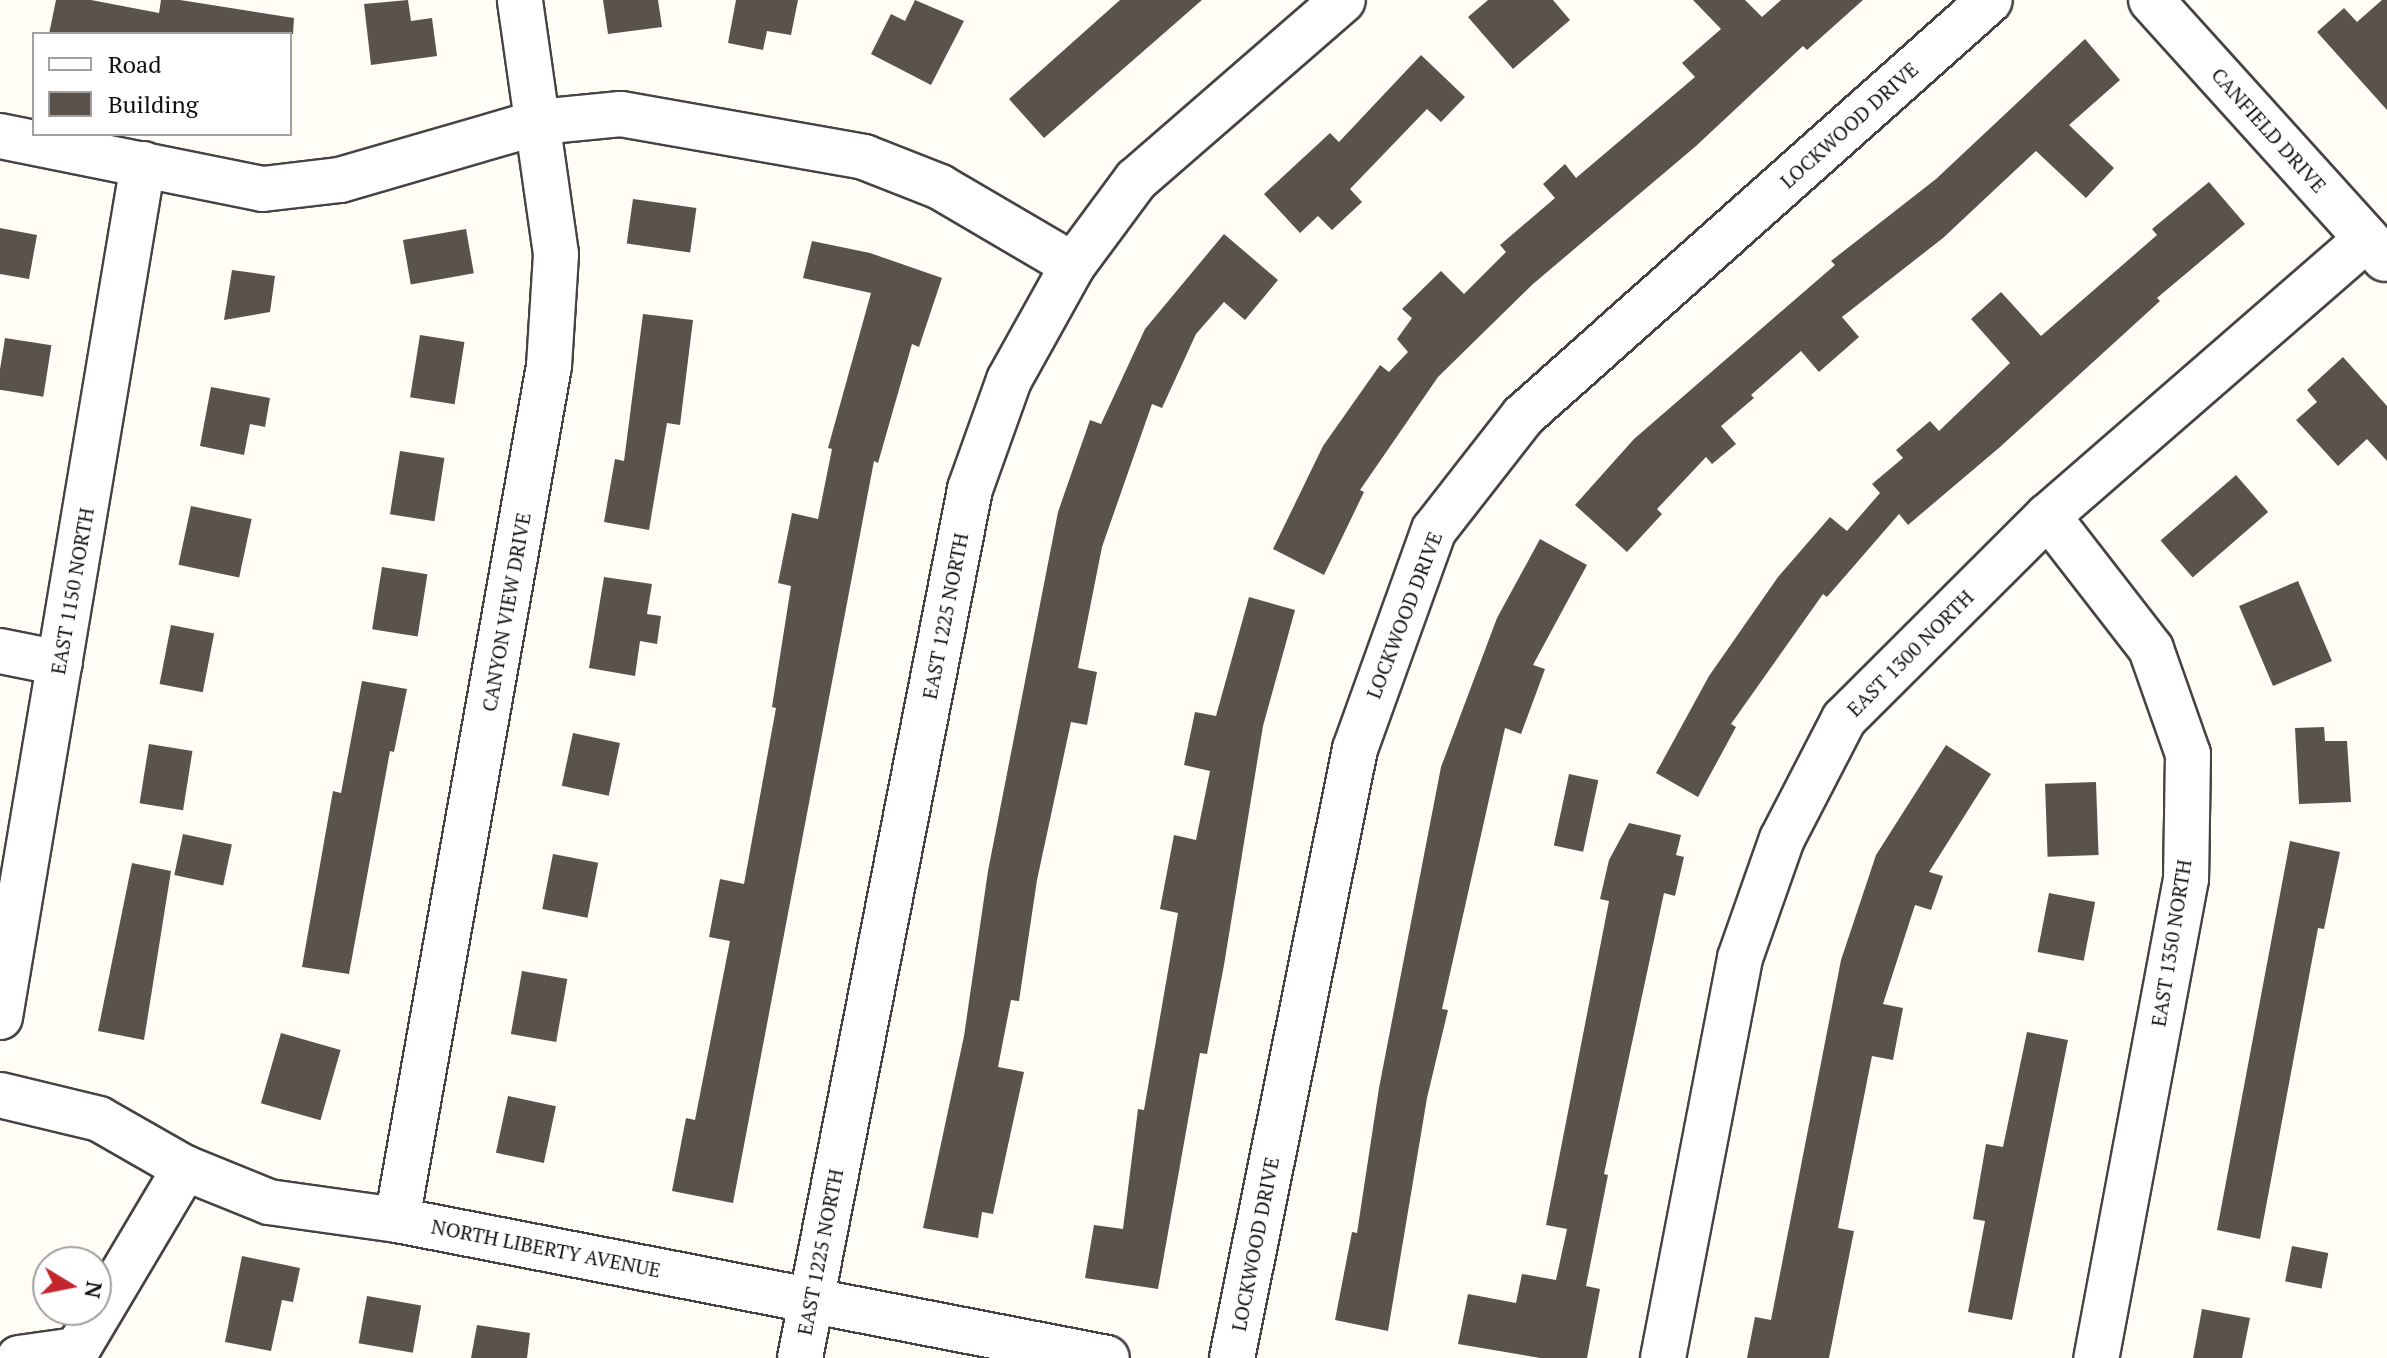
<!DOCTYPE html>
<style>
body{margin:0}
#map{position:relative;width:2387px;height:1358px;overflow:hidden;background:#fffdf5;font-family:"PT Serif",serif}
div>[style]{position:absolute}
.building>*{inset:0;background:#5a524d;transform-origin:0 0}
.roads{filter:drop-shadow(2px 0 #444) drop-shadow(-2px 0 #444) drop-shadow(0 2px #444) drop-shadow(0 -2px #444)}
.minor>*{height:44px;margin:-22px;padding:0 22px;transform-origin:22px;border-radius:22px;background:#fff}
span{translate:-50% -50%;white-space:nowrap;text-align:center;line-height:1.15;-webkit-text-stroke:8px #fff;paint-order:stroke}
.street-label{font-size:20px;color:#111}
.legend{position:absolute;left:32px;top:32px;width:260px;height:104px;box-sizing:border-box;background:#fff;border:2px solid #a0a0a0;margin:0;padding:10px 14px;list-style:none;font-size:24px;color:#111}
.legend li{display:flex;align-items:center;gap:16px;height:40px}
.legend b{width:40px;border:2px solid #a0a0a0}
.north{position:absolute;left:32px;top:1246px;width:80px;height:80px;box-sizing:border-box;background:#fff;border:2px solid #a0a0a0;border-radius:50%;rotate:100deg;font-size:22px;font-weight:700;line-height:32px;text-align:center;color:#111}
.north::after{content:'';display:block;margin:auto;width:28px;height:36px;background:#c4262e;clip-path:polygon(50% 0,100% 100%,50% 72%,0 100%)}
</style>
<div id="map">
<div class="building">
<div style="clip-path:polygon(56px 0,91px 0,159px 13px,161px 0,180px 0,294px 18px,293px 34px,49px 34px)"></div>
<div style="clip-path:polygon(408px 0,411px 21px,432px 18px,437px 56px,371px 65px,364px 4px)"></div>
<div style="clip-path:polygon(603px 0,658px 0,662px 27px,608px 34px)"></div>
<div style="clip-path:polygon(736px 0,798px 0,791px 35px,767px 31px,763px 50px,728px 43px)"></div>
<div style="clip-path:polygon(915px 0,964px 21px,931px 85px,871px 54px,891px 14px,905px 21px)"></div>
<div style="clip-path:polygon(1120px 0,1202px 0,1044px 138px,1009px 99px)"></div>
<div style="clip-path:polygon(1488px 0,1553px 0,1570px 20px,1513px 69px,1468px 17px)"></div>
<div style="clip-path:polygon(1693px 0,1745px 0,1762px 17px,1781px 0,1863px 0,1807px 50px,1803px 46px,1696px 146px,1533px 284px,1438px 377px,1360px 490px,1364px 492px,1324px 575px,1273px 549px,1323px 446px,1380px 365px,1389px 372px,1408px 352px,1397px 339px,1412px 318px,1402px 309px,1441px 271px,1464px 294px,1506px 252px,1500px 245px,1555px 198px,1543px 184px,1565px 164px,1576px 178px,1695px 77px,1682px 63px,1721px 29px)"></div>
<div style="clip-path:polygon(2382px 0,2387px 0,2387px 110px,2317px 32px,2344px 8px,2357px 22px)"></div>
<div style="clip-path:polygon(2085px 39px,2120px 80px,2069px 125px,2114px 168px,2086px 198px,2036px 151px,1943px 238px,1842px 317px,1859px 337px,1819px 372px,1801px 351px,1751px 395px,1754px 398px,1721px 426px,1736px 444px,1712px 464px,1706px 457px,1657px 509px,1662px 514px,1627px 552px,1575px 505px,1634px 439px,1835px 265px,1831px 261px,1936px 179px)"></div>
<div style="clip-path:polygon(1421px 55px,1465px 97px,1441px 122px,1427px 109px,1350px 189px,1362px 202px,1332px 230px,1318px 216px,1300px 233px,1264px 194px,1330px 133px,1339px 142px)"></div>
<div style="clip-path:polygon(2209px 182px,2245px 224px,2157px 298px,2160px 301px,2000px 447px,1908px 525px,1899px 514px,1827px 597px,1823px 594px,1731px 724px,1736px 727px,1698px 797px,1656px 773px,1709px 676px,1778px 577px,1830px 517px,1847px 531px,1880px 493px,1872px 484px,1903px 458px,1896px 450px,1930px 421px,1939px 431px,2010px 363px,1971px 319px,2001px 292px,2041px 336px,2157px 235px,2152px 229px)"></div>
<div style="left:633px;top:199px;width:64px;height:45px;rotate:8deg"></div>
<div style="clip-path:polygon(0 228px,37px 235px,29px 279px,0 274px)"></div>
<div style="left:466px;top:229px;width:45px;height:64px;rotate:80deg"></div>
<div style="clip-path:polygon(1224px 234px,1278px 280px,1245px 320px,1224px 302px,1196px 334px,1162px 408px,1152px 404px,1102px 547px,1078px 668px,1097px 672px,1087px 725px,1071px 722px,1037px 880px,1019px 1001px,1011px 1000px,998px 1067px,1024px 1072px,993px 1214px,982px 1212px,978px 1238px,923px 1228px,964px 1036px,988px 871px,1058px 512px,1090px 420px,1101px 424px,1145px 329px)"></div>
<div style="clip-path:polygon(812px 241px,870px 253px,942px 278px,919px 347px,912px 344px,878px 463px,874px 461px,733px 1203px,672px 1191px,686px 1118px,695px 1120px,730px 941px,709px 937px,720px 879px,744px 884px,776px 708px,772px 707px,791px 586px,778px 583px,792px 513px,818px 519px,832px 449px,828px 448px,871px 293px,803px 278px)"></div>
<div style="clip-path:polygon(232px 270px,275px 276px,270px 312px,224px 320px)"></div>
<div style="clip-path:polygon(643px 314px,693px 320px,680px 425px,667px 423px,649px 530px,604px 522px,615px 459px,624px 461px)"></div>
<div style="left:420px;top:335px;width:45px;height:63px;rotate:9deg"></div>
<div style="left:5px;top:338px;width:47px;height:52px;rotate:9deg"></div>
<div style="clip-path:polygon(2343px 357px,2387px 406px,2387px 461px,2367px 439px,2338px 466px,2296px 420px,2317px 402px,2307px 390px)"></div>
<div style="clip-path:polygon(211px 387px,270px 398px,265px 427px,250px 424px,244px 455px,200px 446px)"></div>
<div style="left:400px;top:451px;width:45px;height:64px;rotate:9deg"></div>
<div style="left:2236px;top:475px;width:49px;height:100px;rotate:49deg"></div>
<div style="left:191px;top:506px;width:62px;height:60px;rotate:12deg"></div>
<div style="clip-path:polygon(1540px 539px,1587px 565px,1533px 665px,1545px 669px,1521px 734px,1505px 728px,1442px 1009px,1448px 1010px,1427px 1098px,1388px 1331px,1335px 1320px,1352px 1232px,1357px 1233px,1379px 1088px,1441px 767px,1497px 618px)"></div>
<div style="left:382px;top:567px;width:46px;height:63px;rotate:9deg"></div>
<div style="clip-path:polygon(604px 577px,652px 584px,647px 614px,661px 616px,657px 644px,640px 641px,635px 676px,589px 668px)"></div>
<div style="left:2298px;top:581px;width:87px;height:64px;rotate:67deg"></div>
<div style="clip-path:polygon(1249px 597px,1295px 610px,1263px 726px,1224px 965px,1207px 1054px,1200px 1053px,1158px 1289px,1085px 1278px,1094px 1225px,1123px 1229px,1138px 1109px,1144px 1110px,1178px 913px,1160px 909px,1174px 835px,1196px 840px,1210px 771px,1184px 765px,1195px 712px,1216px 716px)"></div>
<div style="left:171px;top:625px;width:44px;height:60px;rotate:11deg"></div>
<div style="clip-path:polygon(362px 681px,407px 689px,394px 752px,390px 751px,349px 974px,302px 967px,333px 791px,341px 793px)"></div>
<div style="clip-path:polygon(2324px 727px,2325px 741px,2347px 741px,2351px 802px,2299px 804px,2295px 728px)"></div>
<div style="left:573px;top:733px;width:48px;height:54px;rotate:12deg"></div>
<div style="left:149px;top:744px;width:44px;height:60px;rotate:9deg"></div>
<div style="clip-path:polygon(1946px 745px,1991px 774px,1929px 872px,1943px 876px,1931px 910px,1915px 905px,1883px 1004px,1903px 1008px,1893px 1060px,1872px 1056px,1838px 1228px,1854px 1231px,1829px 1358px,1747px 1358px,1755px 1317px,1771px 1320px,1841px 960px,1876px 855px)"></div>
<div style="left:1569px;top:774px;width:30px;height:73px;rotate:12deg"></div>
<div style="left:2096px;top:782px;width:73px;height:51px;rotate:88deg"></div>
<div style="clip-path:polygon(1629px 823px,1681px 835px,1676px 855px,1684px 857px,1675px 896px,1664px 893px,1604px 1174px,1608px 1175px,1586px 1286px,1600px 1289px,1587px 1358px,1540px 1358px,1458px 1344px,1468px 1294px,1516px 1303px,1522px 1274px,1556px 1280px,1567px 1229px,1546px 1225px,1609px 901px,1600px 899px,1609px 860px)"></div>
<div style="left:183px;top:834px;width:50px;height:42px;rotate:12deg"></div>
<div style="clip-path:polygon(2290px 841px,2340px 852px,2324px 929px,2318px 928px,2260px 1239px,2217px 1230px)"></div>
<div style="left:553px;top:854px;width:46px;height:56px;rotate:11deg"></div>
<div style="clip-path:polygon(132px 863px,171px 871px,144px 1040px,98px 1031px)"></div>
<div style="left:2049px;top:893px;width:47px;height:60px;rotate:11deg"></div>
<div style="left:522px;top:971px;width:46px;height:64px;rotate:10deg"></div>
<div style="clip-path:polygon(2027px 1032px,2068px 1040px,2012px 1320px,1968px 1312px,1985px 1221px,1973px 1219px,1986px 1144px,2003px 1147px)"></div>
<div style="left:281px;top:1033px;width:62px;height:73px;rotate:16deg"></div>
<div style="left:508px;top:1096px;width:49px;height:58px;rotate:12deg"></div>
<div style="left:2292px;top:1246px;width:37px;height:36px;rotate:11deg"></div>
<div style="clip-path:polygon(242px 1256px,300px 1268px,293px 1302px,282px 1300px,271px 1351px,225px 1342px)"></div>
<div style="left:367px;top:1296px;width:55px;height:48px;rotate:10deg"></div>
<div style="clip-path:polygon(2202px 1309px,2250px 1318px,2242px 1358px,2193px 1358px)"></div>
<div style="clip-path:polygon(477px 1325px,530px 1333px,527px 1358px,471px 1358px)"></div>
</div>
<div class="roads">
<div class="minor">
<div style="left:2151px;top:0;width:349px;rotate:47.9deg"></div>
<div style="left:0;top:136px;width:268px;rotate:11.4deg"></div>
<div style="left:263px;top:189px;width:78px;rotate:-6.7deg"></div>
<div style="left:340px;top:180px;width:207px;rotate:-16.2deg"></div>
<div style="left:539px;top:122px;width:82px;rotate:-5.6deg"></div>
<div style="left:621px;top:114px;width:247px;rotate:10deg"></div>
<div style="left:864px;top:157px;width:82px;rotate:21.5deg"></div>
<div style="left:940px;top:187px;width:154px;rotate:30.4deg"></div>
<div style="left:2048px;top:516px;width:168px;rotate:52.2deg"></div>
<div style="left:2151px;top:649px;width:111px;rotate:70.6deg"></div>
<div style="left:2188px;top:754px;width:125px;rotate:90.9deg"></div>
<div style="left:2186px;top:879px;width:487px;rotate:100.6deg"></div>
<div style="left:0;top:651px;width:61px;rotate:11.3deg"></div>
<div style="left:0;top:1017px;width:865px;rotate:-80.48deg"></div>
<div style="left:0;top:1095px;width:102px;rotate:13.6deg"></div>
<div style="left:99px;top:1119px;width:99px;rotate:29.7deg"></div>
<div style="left:185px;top:1168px;width:91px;rotate:22deg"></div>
<div style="left:269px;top:1202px;width:129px;rotate:8deg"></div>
<div style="left:397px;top:1220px;width:723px;rotate:11deg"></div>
<div style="left:397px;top:1220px;width:867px;rotate:-79.91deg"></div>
<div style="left:549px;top:366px;width:112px;rotate:-86.4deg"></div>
<div style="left:556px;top:254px;width:257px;rotate:-98.1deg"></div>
<div style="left:19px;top:1358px;width:59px;rotate:-7.9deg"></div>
<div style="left:77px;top:1350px;width:212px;rotate:-59.3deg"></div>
<div style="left:800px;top:1358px;width:885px;rotate:-78.93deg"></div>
<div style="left:970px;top:489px;width:116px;rotate:-70.3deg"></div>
<div style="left:1009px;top:380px;width:132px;rotate:-60.9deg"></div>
<div style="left:1073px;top:265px;width:106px;rotate:-53.5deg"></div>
<div style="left:1136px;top:180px;width:274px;rotate:-41deg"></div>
<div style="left:1232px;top:1358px;width:621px;rotate:-78.58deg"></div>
<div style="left:1355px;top:749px;width:233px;rotate:-70.2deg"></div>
<div style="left:1434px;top:530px;width:145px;rotate:-52deg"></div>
<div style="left:1523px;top:416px;width:625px;rotate:-41.69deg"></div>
<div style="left:1663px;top:1358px;width:407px;rotate:-79.1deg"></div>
<div style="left:1740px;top:958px;width:126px;rotate:-70.6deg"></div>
<div style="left:1782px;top:839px;width:135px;rotate:-62.7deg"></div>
<div style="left:1844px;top:719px;width:288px;rotate:-44.9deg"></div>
<div style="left:2048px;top:516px;width:422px;rotate:-41deg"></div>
</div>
</div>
<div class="street-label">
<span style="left:1849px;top:125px;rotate:-42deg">LOCKWOOD DRIVE</span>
<span style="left:2269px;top:130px;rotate:48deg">CANFIELD DRIVE</span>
<span style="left:72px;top:591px;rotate:-80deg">EAST 1150 NORTH</span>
<span style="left:506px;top:612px;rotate:-80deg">CANYON VIEW DRIVE</span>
<span style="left:1404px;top:615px;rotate:-69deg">LOCKWOOD DRIVE</span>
<span style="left:945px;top:616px;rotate:-79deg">EAST 1225 NORTH</span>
<span style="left:1910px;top:653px;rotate:-45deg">EAST 1300 NORTH</span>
<span style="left:2171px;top:943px;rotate:-81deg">EAST 1350 NORTH</span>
<span style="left:1255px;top:1244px;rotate:-79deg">LOCKWOOD DRIVE</span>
<span style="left:546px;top:1248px;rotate:11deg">NORTH LIBERTY AVENUE</span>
<span style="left:820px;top:1252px;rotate:-79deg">EAST 1225 NORTH</span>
</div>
<ul class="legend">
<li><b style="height:10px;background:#fff"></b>Road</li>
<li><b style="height:22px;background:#5a524d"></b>Building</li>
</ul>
<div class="north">N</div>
</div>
